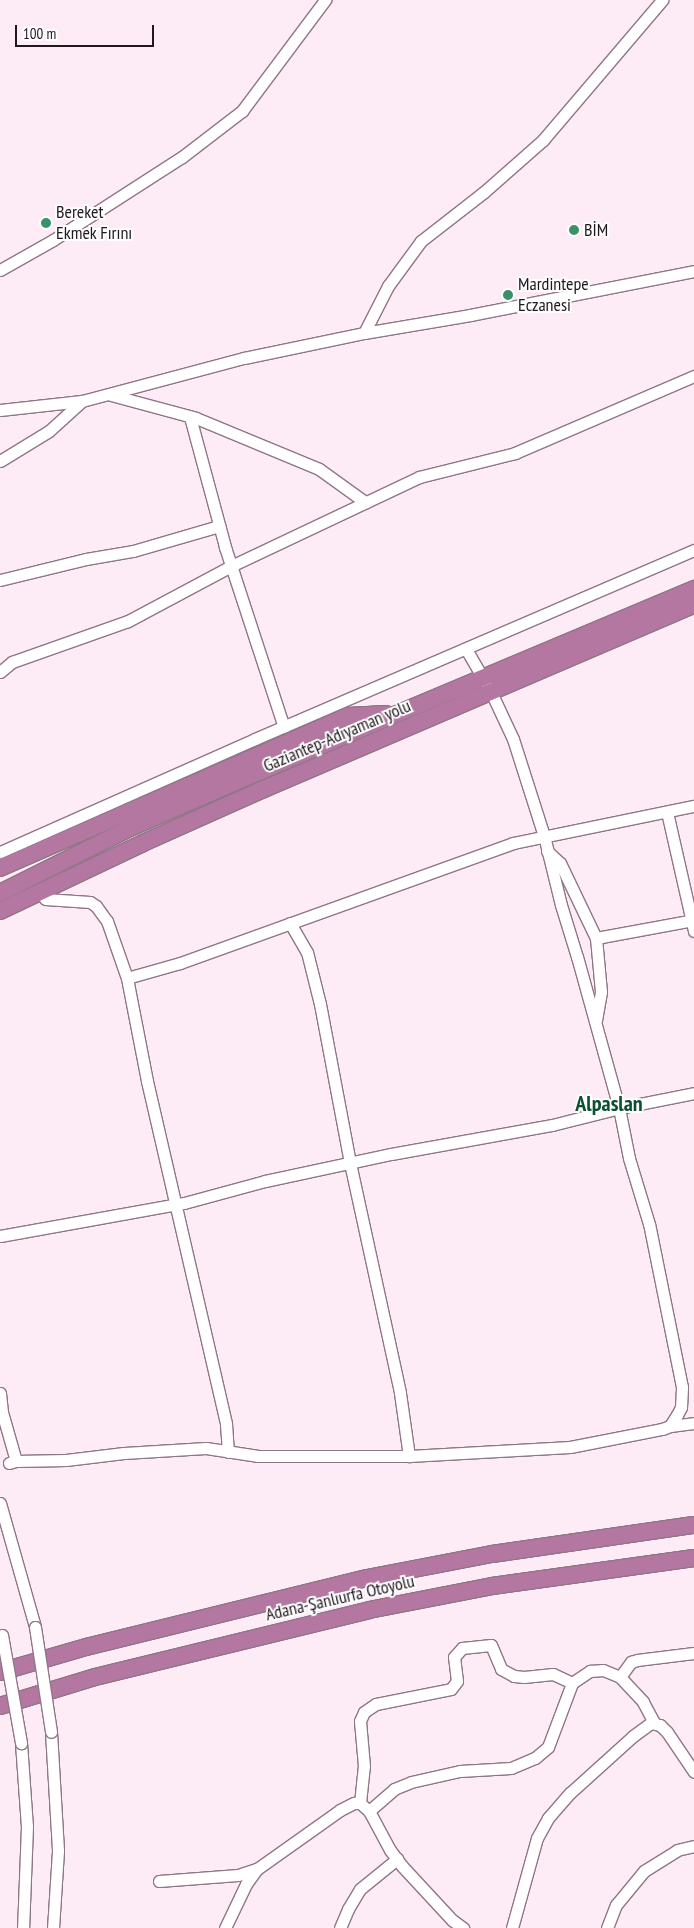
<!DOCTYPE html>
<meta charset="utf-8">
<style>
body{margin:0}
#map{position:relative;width:694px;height:1928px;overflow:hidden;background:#fdebf6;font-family:"PT Sans Narrow",sans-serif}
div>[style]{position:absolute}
.roads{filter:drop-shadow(1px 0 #8f7686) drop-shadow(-1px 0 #8f7686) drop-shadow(0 1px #8f7686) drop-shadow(0 -1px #8f7686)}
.minor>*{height:11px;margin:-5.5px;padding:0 5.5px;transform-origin:5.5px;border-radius:5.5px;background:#fff}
.highway>*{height:16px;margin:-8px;padding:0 8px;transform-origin:8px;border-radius:8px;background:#b477a1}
.bridges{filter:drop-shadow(1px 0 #8f7686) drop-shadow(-1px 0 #8f7686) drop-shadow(0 1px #8f7686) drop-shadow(0 -1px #8f7686)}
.minor-bridge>*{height:11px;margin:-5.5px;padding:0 5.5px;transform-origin:5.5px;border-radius:5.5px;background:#fff}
.dots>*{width:14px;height:14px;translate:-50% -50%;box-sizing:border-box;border:2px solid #fefefe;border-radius:50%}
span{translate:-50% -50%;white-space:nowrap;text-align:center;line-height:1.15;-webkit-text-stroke:4px #fefefe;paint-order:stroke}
.poi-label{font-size:18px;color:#21171e}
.left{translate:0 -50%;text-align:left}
.street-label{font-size:18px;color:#21171e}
.district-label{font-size:22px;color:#0d4f32;font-weight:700}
.scale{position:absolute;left:15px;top:25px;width:139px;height:22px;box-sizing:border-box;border:2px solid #21171e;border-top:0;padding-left:6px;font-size:15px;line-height:18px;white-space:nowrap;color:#21171e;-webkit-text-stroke:4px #fefefe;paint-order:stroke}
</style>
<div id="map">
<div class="roads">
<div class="minor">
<div style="left:0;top:270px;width:61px;rotate:-29.5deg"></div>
<div style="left:53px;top:240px;width:153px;rotate:-32.8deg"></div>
<div style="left:182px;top:157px;width:76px;rotate:-37.5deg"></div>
<div style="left:242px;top:111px;width:139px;rotate:-53.2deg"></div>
<div style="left:364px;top:333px;width:53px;rotate:-62.9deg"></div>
<div style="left:388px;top:286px;width:56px;rotate:-53.7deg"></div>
<div style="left:421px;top:241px;width:80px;rotate:-37.9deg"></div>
<div style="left:484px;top:192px;width:79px;rotate:-41.4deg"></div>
<div style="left:543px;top:140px;width:184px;rotate:-49.6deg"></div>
<div style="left:111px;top:395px;width:88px;rotate:15.1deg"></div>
<div style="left:196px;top:418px;width:133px;rotate:22.5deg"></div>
<div style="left:319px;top:469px;width:57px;rotate:35.7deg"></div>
<div style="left:0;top:410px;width:82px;rotate:-6.3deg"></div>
<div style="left:82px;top:401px;width:168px;rotate:-14.9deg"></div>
<div style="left:244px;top:358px;width:123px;rotate:-11.8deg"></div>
<div style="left:364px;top:333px;width:108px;rotate:-9.6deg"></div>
<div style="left:470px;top:315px;width:228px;rotate:-11.1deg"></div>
<div style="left:190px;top:417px;width:135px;rotate:74.9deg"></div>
<div style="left:225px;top:547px;width:189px;rotate:71.9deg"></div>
<div style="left:0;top:461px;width:57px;rotate:-31.5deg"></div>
<div style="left:49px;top:431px;width:45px;rotate:-42.3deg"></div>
<div style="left:0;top:580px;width:89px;rotate:-13.7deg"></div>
<div style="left:86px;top:559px;width:48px;rotate:-9.7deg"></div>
<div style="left:133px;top:551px;width:90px;rotate:-16.2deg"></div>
<div style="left:0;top:672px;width:16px;rotate:-40deg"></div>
<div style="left:12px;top:662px;width:123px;rotate:-19.5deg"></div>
<div style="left:128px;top:621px;width:117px;rotate:-28.1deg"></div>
<div style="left:231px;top:566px;width:208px;rotate:-25.3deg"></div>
<div style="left:419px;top:477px;width:99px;rotate:-14deg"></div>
<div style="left:515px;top:453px;width:195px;rotate:-23.3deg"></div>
<div style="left:667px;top:812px;width:122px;rotate:77.2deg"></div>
<div style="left:547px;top:851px;width:18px;rotate:43deg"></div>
<div style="left:560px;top:863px;width:83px;rotate:64.4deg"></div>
<div style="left:596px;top:938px;width:54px;rotate:84.7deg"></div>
<div style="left:601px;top:992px;width:28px;rotate:100deg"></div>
<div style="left:0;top:852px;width:279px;rotate:-23.9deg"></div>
<div style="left:255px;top:739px;width:478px;rotate:-23.3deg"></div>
<div style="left:45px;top:899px;width:45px;rotate:3.8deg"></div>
<div style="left:90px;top:902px;width:7px;rotate:34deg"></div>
<div style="left:96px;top:906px;width:19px;rotate:54deg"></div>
<div style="left:107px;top:921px;width:60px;rotate:70.7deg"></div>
<div style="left:127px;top:978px;width:105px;rotate:79deg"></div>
<div style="left:147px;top:1081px;width:352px;rotate:77deg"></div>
<div style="left:226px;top:1424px;width:28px;rotate:86deg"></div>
<div style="left:290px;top:923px;width:34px;rotate:60deg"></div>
<div style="left:307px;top:952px;width:54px;rotate:76deg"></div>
<div style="left:320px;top:1004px;width:162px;rotate:79.3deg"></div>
<div style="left:350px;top:1163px;width:235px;rotate:77.7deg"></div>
<div style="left:400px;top:1393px;width:64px;rotate:81.9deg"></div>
<div style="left:596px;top:938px;width:100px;rotate:-10.4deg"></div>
<div style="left:127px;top:978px;width:55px;rotate:-15.8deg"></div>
<div style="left:180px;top:963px;width:354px;rotate:-19.8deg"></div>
<div style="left:513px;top:843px;width:185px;rotate:-11.6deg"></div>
<div style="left:0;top:1236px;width:187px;rotate:-10.2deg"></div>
<div style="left:184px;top:1203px;width:84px;rotate:-15.2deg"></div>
<div style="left:265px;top:1181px;width:129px;rotate:-12.1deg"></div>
<div style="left:391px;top:1154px;width:164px;rotate:-10.2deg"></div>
<div style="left:552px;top:1125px;width:69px;rotate:-14.2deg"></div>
<div style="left:619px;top:1108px;width:76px;rotate:-11.3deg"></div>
<div style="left:0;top:1393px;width:19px;rotate:84deg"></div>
<div style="left:2px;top:1412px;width:51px;rotate:74.1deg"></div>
<div style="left:670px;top:1426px;width:24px;rotate:-7deg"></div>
<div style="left:9px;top:1463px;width:7px;rotate:-16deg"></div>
<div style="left:16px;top:1461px;width:50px;rotate:-1.1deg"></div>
<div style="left:66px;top:1460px;width:58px;rotate:-6.9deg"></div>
<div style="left:124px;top:1453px;width:82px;rotate:-3.5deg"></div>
<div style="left:206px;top:1448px;width:53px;rotate:8.7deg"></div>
<div style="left:258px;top:1456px;width:151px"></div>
<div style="left:409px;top:1456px;width:161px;rotate:-3.2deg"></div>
<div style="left:570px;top:1447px;width:94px;rotate:-11.1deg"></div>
<div style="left:662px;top:1429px;width:9px;rotate:-21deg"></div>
<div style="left:670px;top:1426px;width:13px;rotate:-58deg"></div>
<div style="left:677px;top:1415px;width:9px;rotate:-63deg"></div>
<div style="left:681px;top:1407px;width:20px;rotate:-87deg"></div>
<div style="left:682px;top:1387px;width:166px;rotate:-101.4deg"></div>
<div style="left:649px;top:1224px;width:69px;rotate:-106.9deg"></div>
<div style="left:629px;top:1158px;width:51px;rotate:-101.3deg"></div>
<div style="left:619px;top:1108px;width:157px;rotate:-105.5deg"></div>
<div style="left:577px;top:957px;width:54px;rotate:-107.1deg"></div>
<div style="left:561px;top:905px;width:71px;rotate:-103.8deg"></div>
<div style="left:544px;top:836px;width:102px;rotate:-107.7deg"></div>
<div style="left:513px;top:739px;width:52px;rotate:-115.1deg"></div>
<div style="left:491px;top:692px;width:50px;rotate:-120.2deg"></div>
<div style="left:0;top:1503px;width:129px;rotate:74.2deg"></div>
<div style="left:620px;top:1677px;width:19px;rotate:-54deg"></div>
<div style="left:631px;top:1662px;width:6px;rotate:-18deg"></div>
<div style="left:637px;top:1660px;width:57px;rotate:-7deg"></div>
<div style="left:51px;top:1732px;width:119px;rotate:86.6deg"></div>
<div style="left:58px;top:1851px;width:77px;rotate:93.7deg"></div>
<div style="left:21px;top:1743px;width:83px;rotate:85.9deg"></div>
<div style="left:27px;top:1826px;width:102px;rotate:92.2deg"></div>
<div style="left:360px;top:1803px;width:37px;rotate:-84deg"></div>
<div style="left:364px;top:1766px;width:45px;rotate:-95.1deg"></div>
<div style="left:360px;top:1721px;width:10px;rotate:-66deg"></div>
<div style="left:364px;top:1712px;width:14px;rotate:-34deg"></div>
<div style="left:376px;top:1704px;width:76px;rotate:-11.3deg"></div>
<div style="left:451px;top:1689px;width:10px;rotate:-53deg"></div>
<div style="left:457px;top:1681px;width:24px;rotate:-97deg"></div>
<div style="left:454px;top:1657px;width:12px;rotate:-48deg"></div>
<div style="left:462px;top:1648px;width:29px;rotate:-6deg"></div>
<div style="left:491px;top:1645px;width:26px;rotate:67deg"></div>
<div style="left:501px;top:1669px;width:15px;rotate:28deg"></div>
<div style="left:514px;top:1676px;width:10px;rotate:6deg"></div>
<div style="left:524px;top:1677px;width:29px;rotate:-6deg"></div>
<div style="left:553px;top:1674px;width:21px;rotate:25deg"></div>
<div style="left:369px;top:1811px;width:33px;rotate:-41deg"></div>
<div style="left:394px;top:1789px;width:18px;rotate:-22deg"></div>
<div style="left:411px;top:1782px;width:50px;rotate:-12.7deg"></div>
<div style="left:460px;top:1771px;width:51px;rotate:-3.4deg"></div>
<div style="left:511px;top:1768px;width:26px;rotate:-23deg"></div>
<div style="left:535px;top:1758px;width:17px;rotate:-40deg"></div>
<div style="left:548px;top:1747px;width:68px;rotate:-69.4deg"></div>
<div style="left:572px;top:1683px;width:22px;rotate:-34deg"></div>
<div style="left:590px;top:1671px;width:13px;rotate:-4deg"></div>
<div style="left:603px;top:1670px;width:18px;rotate:22deg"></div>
<div style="left:620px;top:1677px;width:34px;rotate:47deg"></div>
<div style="left:643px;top:1702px;width:24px;rotate:62deg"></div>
<div style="left:159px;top:1881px;width:79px;rotate:-4.3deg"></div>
<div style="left:238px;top:1875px;width:20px;rotate:-18deg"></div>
<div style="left:257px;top:1869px;width:102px;rotate:-35.4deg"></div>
<div style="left:340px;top:1810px;width:16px;rotate:-27deg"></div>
<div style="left:354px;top:1803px;width:6px"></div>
<div style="left:360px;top:1803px;width:12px;rotate:42deg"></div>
<div style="left:369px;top:1811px;width:44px;rotate:61.7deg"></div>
<div style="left:390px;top:1850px;width:20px;rotate:53deg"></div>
<div style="left:402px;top:1866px;width:74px;rotate:47.2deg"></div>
<div style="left:452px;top:1920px;width:14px;rotate:36deg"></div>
<div style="left:225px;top:1928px;width:49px;rotate:-64.5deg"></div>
<div style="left:246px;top:1884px;width:19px;rotate:-54deg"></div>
<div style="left:340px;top:1928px;width:21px;rotate:-67deg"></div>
<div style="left:348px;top:1909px;width:23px;rotate:-59deg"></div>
<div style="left:360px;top:1889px;width:48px;rotate:-39deg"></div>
<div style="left:512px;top:1928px;width:93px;rotate:-74.5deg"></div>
<div style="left:537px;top:1838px;width:23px;rotate:-61deg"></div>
<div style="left:548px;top:1818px;width:33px;rotate:-49deg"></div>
<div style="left:570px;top:1793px;width:85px;rotate:-42.1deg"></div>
<div style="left:633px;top:1736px;width:22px;rotate:-36deg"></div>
<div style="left:651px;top:1723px;width:9px;rotate:13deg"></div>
<div style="left:660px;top:1725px;width:10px;rotate:45deg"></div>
<div style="left:667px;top:1732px;width:48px;rotate:56deg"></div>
<div style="left:607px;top:1928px;width:25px;rotate:-69deg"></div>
<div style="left:616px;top:1905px;width:44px;rotate:-50.5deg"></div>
<div style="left:644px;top:1871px;width:39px;rotate:-32deg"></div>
<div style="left:677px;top:1850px;width:17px;rotate:-13deg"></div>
</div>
<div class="highway">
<div style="left:0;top:868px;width:380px;rotate:-23.6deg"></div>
<div style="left:348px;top:716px;width:38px;rotate:-3deg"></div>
<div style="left:0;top:893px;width:145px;rotate:-26.6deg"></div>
<div style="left:130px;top:828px;width:143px;rotate:-23.5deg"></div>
<div style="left:261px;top:771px;width:470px;rotate:-22.8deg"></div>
<div style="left:0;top:911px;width:158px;rotate:-25.4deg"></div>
<div style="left:143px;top:843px;width:133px;rotate:-24.1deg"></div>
<div style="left:264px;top:789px;width:468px;rotate:-23.2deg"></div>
<div style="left:0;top:1672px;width:90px;rotate:-16.2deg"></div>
<div style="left:86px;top:1647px;width:289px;rotate:-13.8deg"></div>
<div style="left:367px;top:1578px;width:127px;rotate:-10.9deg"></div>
<div style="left:492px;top:1554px;width:204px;rotate:-8.2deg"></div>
<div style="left:0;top:1706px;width:99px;rotate:-17deg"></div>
<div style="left:95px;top:1677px;width:282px;rotate:-13.7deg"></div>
<div style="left:369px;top:1610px;width:125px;rotate:-11deg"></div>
<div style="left:492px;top:1586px;width:204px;rotate:-7.9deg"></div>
</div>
</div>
<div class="bridges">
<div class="minor-bridge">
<div style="left:35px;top:1627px;width:106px;rotate:81.3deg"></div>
<div style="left:2px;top:1635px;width:110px;rotate:80deg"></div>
</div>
</div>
<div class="dots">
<div style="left:46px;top:223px;background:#399166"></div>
<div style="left:574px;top:230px;background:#399166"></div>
<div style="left:508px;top:295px;background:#399166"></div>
</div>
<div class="poi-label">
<span class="left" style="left:56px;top:223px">Bereket<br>Ekmek Fırını</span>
<span class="left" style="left:584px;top:230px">BİM</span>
<span class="left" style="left:518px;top:295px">Mardintepe<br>Eczanesi</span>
</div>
<div class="street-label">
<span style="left:337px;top:736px;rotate:-23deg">Gaziantep-Adıyaman yolu</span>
<span style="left:340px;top:1598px;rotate:-13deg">Adana-Şanlıurfa Otoyolu</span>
</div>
<div class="district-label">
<span style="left:609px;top:1104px">Alpaslan</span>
</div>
<div class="scale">100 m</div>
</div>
